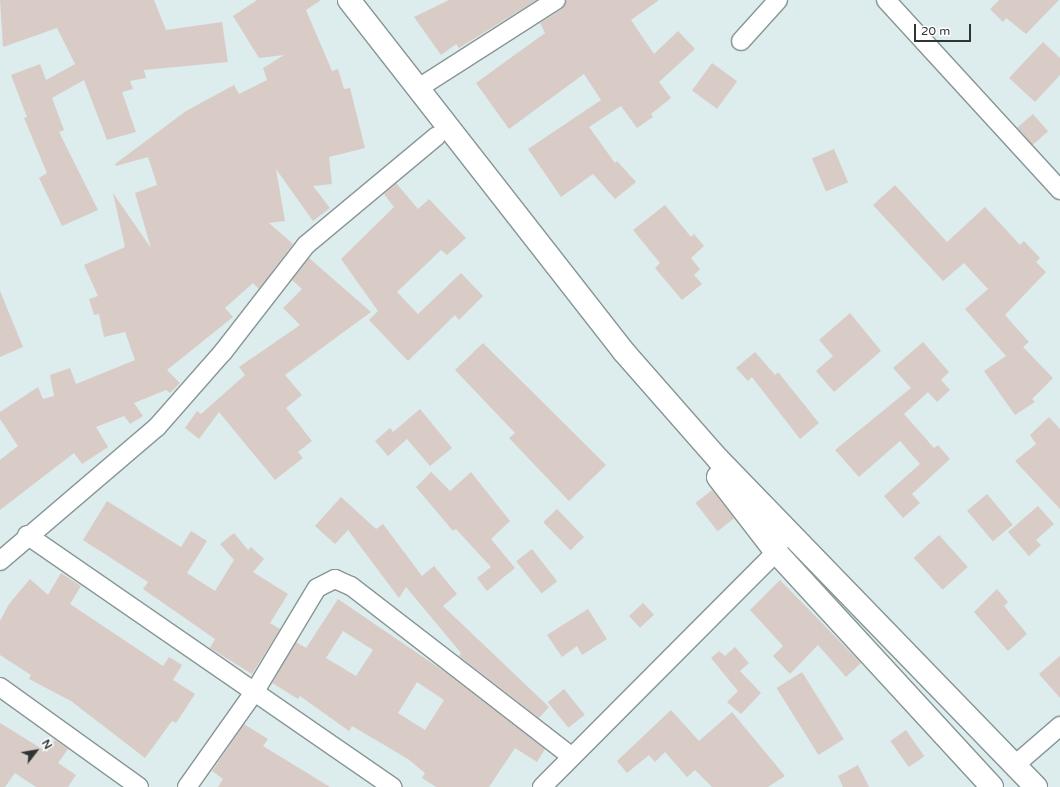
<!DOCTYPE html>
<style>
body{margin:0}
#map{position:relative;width:1060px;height:787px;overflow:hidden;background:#ddecec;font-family:"Varela Round",sans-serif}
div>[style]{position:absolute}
.building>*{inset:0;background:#d9ccc7;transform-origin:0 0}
.roads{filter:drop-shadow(1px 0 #879595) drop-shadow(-1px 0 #879595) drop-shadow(0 1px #879595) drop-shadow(0 -1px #879595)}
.street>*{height:18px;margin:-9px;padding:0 9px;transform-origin:9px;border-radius:9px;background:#fff}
.primary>*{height:22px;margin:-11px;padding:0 11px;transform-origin:11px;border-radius:11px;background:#fff}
span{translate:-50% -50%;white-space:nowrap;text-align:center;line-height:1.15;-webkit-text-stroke:4px #fff;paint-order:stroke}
.north{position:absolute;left:16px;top:731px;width:40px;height:40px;-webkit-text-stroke:3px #fff;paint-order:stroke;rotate:59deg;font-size:11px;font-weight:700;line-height:16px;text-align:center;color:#2f3435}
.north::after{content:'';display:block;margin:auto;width:14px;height:18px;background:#2f3435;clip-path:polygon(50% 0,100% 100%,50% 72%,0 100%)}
.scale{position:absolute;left:914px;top:24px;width:57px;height:18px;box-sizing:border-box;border:2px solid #2f3435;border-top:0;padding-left:5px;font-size:12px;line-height:14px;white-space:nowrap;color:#2f3435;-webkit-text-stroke:3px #fff;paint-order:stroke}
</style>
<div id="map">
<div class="building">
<div style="clip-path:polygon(0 0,154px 0,166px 30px,222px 22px,228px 62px,144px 70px,146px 78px,130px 81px,133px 89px,122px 92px,136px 132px,107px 140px,84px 80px,52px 98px,64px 130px,59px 132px,98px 210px,62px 226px,39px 178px,47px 173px,24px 118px,27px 117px,11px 75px,40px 64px,46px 80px,75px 64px,57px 28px,3px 47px)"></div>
<div style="clip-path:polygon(257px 0,321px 0,306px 10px,332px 71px,338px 69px,344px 89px,350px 88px,365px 148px,329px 157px,332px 184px,313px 186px,330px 208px,313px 221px,276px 169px,285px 221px,269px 223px,293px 244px,259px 289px,253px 283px,225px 308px,233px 317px,167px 370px,180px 383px,170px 393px,166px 390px,134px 403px,143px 416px,130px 424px,124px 416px,96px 427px,108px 447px,82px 464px,74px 453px,0 510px,0 460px,18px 446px,0 419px,0 412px,38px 387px,43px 399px,54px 396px,50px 375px,70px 368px,76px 384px,135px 360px,125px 332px,104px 337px,99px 314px,94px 315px,89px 299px,98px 296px,84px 265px,125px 247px,113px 193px,151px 248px,135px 193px,157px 185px,148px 157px,116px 166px,115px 164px,186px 111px,234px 85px,239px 94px,267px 80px,263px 68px,284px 55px,259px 58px,233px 16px)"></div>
<div style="clip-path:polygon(449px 0,537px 0,459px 48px,456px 44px,441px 55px,414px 17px)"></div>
<div style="clip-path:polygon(566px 0,659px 0,631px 20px,654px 54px,678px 31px,695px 49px,659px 82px,671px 98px,651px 114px,653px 117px,637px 128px,621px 106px,589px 127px,615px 163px,617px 161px,636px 182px,615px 199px,593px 174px,561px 197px,528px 149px,601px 100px,584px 74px,509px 129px,476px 83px,545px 33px,540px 23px,562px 9px)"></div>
<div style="clip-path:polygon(999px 0,1059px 0,1026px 34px,1006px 18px,1003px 22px,990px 9px)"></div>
<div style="clip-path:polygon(1043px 42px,1060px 58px,1060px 75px,1035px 102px,1009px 78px)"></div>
<div style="left:712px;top:63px;width:31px;height:34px;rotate:36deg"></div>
<div style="left:1033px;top:114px;width:23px;height:21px;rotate:49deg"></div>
<div style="left:834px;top:149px;width:36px;height:24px;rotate:67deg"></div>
<div style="clip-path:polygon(396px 183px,418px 209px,429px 199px,466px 238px,447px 255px,441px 250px,397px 292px,418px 314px,461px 273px,483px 296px,459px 320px,455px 315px,408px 361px,369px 320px,378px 311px,341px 259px,394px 207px,384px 194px)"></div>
<div style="clip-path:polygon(895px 185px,947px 242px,985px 207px,1020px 245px,1024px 241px,1040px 258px,1036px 262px,1046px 272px,1005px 315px,1029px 342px,1023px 347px,1053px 378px,1032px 399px,1035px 402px,1015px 415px,984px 371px,1006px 356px,965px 309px,988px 289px,964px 263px,943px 281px,873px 205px)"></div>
<div style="clip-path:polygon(665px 205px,691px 237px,694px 234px,704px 246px,691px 258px,700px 269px,694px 275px,702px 284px,682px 300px,655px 268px,660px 263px,633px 230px)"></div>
<div style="clip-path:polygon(309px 258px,371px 312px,285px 375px,302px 395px,286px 408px,312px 441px,298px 452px,303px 458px,275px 480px,219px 412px,199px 439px,185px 428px,197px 411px,201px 414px,245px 375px,239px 367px,300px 325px,283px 308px,302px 289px,292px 280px)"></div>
<div style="clip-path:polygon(0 291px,23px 347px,0 357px)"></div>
<div style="clip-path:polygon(850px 313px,881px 351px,834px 392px,816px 371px,833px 356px,819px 340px)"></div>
<div style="clip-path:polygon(923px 342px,949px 372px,941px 380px,950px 390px,937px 402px,928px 392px,904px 414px,934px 448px,938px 445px,950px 459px,912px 494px,920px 503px,903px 518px,884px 496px,920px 464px,900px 441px,859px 477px,835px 450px,911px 388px,893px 368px)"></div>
<div style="clip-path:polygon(483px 343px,606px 465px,569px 501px,509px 438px,515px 433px,455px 370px)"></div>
<div style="clip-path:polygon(755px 352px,775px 375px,778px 372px,819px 423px,800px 439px,752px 377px,748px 381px,736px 368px)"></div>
<div style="clip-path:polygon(420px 409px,452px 448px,430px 466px,407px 439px,388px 456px,375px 441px,390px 428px,393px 432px)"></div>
<div style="clip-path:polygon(1049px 417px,1060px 429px,1060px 509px,1015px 461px,1036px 444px,1030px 435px)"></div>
<div style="clip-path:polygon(431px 472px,450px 491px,471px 472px,510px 521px,491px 539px,515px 568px,487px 591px,477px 578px,491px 567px,456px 529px,453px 531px,416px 487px)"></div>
<div style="left:712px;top:490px;width:36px;height:21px;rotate:52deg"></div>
<div style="left:987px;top:494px;width:40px;height:26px;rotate:50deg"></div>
<div style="clip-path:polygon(341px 497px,376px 529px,383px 524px,422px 576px,434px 566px,457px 594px,443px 606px,549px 707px,539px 718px,459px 656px,461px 653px,406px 587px,399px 598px,348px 530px,335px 544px,315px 526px)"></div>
<div style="clip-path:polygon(107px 501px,181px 547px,191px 531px,207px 541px,187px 573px,215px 591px,234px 560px,220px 544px,234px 533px,248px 550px,251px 547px,264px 559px,253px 572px,288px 594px,270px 623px,280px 629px,252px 674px,210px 648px,215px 639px,143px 589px,148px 582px,83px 540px)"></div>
<div style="clip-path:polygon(1038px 506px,1054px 524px,1036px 540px,1041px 545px,1029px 556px,1008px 532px)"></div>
<div style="left:557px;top:509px;width:39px;height:19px;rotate:46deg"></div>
<div style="left:939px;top:535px;width:43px;height:34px;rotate:48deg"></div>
<div style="left:532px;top:549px;width:41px;height:20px;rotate:52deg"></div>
<div style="clip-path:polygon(61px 573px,81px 586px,70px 604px,163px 666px,169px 657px,182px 665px,173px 680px,195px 694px,176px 723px,172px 721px,145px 758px,71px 701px,29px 679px,31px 675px,0 655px,0 621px,9px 604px,30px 579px,48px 595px)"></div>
<div style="clip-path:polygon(780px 580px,861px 663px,846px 677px,818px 645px,790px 674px,773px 656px,783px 646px,750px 610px)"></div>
<div style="clip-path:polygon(997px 589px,1008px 602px,1004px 606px,1027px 634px,1008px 651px,974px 612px)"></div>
<div style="clip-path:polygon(evenodd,338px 599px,445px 672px,545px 749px,537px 762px,515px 748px,489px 787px,436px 787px,422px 778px,425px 773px,408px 759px,352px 726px,349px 731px,300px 696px,298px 699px,272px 683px,296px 642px,306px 648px,338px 599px,343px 631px,373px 650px,356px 676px,326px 658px,343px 631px,338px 599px,417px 682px,444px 700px,425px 730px,398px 713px,417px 682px)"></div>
<div style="left:643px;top:603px;width:16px;height:19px;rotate:47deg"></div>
<div style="clip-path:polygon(588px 609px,607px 639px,582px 655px,577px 646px,562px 657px,547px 635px)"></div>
<div style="clip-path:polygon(735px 647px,749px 663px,740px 671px,761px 693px,741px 714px,727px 702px,738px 691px,711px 658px,719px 651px,725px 656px)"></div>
<div style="clip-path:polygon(1060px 656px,1060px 698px,1039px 674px)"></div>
<div style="left:802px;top:672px;width:79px;height:30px;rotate:58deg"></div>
<div style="left:564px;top:689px;width:33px;height:21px;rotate:51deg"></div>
<div style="clip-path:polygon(671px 710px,699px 741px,732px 712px,785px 776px,768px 787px,712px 787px,695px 770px,687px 777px,665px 752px,655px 762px,649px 755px,627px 773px,617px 761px)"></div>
<div style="clip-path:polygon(0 723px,47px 752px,55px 740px,68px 749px,58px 763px,76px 775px,68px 787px,36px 787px,15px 773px,5px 787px,0 787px)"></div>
<div style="clip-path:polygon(244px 724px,268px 739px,263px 746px,330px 787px,218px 787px,223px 779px,212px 771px)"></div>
<div style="left:906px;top:730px;width:32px;height:19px;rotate:55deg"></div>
<div style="clip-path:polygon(858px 765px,869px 787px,843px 787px,838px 776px)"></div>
</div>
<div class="roads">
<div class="street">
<div style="left:886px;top:0;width:258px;rotate:47.5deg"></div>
<div style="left:741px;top:41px;width:55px;rotate:-47.9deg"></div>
<div style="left:417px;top:89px;width:165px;rotate:-32.6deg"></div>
<div style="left:27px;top:535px;width:444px;rotate:34.6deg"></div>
<div style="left:0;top:561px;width:206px;rotate:-40.5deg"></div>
<div style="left:157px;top:427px;width:100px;rotate:-48.7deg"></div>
<div style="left:223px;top:352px;width:135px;rotate:-52.2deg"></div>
<div style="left:306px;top:245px;width:170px;rotate:-39.8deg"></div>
<div style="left:0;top:687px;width:171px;rotate:35.7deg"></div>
<div style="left:1015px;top:765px;width:60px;rotate:-40.9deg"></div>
<div style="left:187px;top:787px;width:118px;rotate:-54.7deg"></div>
<div style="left:255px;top:691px;width:120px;rotate:-59deg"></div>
<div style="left:317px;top:588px;width:20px;rotate:-27deg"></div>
<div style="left:335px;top:579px;width:17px;rotate:24deg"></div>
<div style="left:351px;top:586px;width:278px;rotate:37.7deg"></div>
<div style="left:542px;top:787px;width:332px;rotate:-45.1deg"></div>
<div style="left:776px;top:552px;width:14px;rotate:-69deg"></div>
</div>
<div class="primary">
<div style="left:349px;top:0;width:447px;rotate:52deg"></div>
<div style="left:624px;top:352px;width:142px;rotate:48.7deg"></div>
<div style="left:718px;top:459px;width:457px;rotate:45.9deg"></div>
<div style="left:718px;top:477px;width:95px;rotate:52.3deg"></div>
<div style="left:776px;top:552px;width:319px;rotate:47.4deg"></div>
</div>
</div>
<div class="north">N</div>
<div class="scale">20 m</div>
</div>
